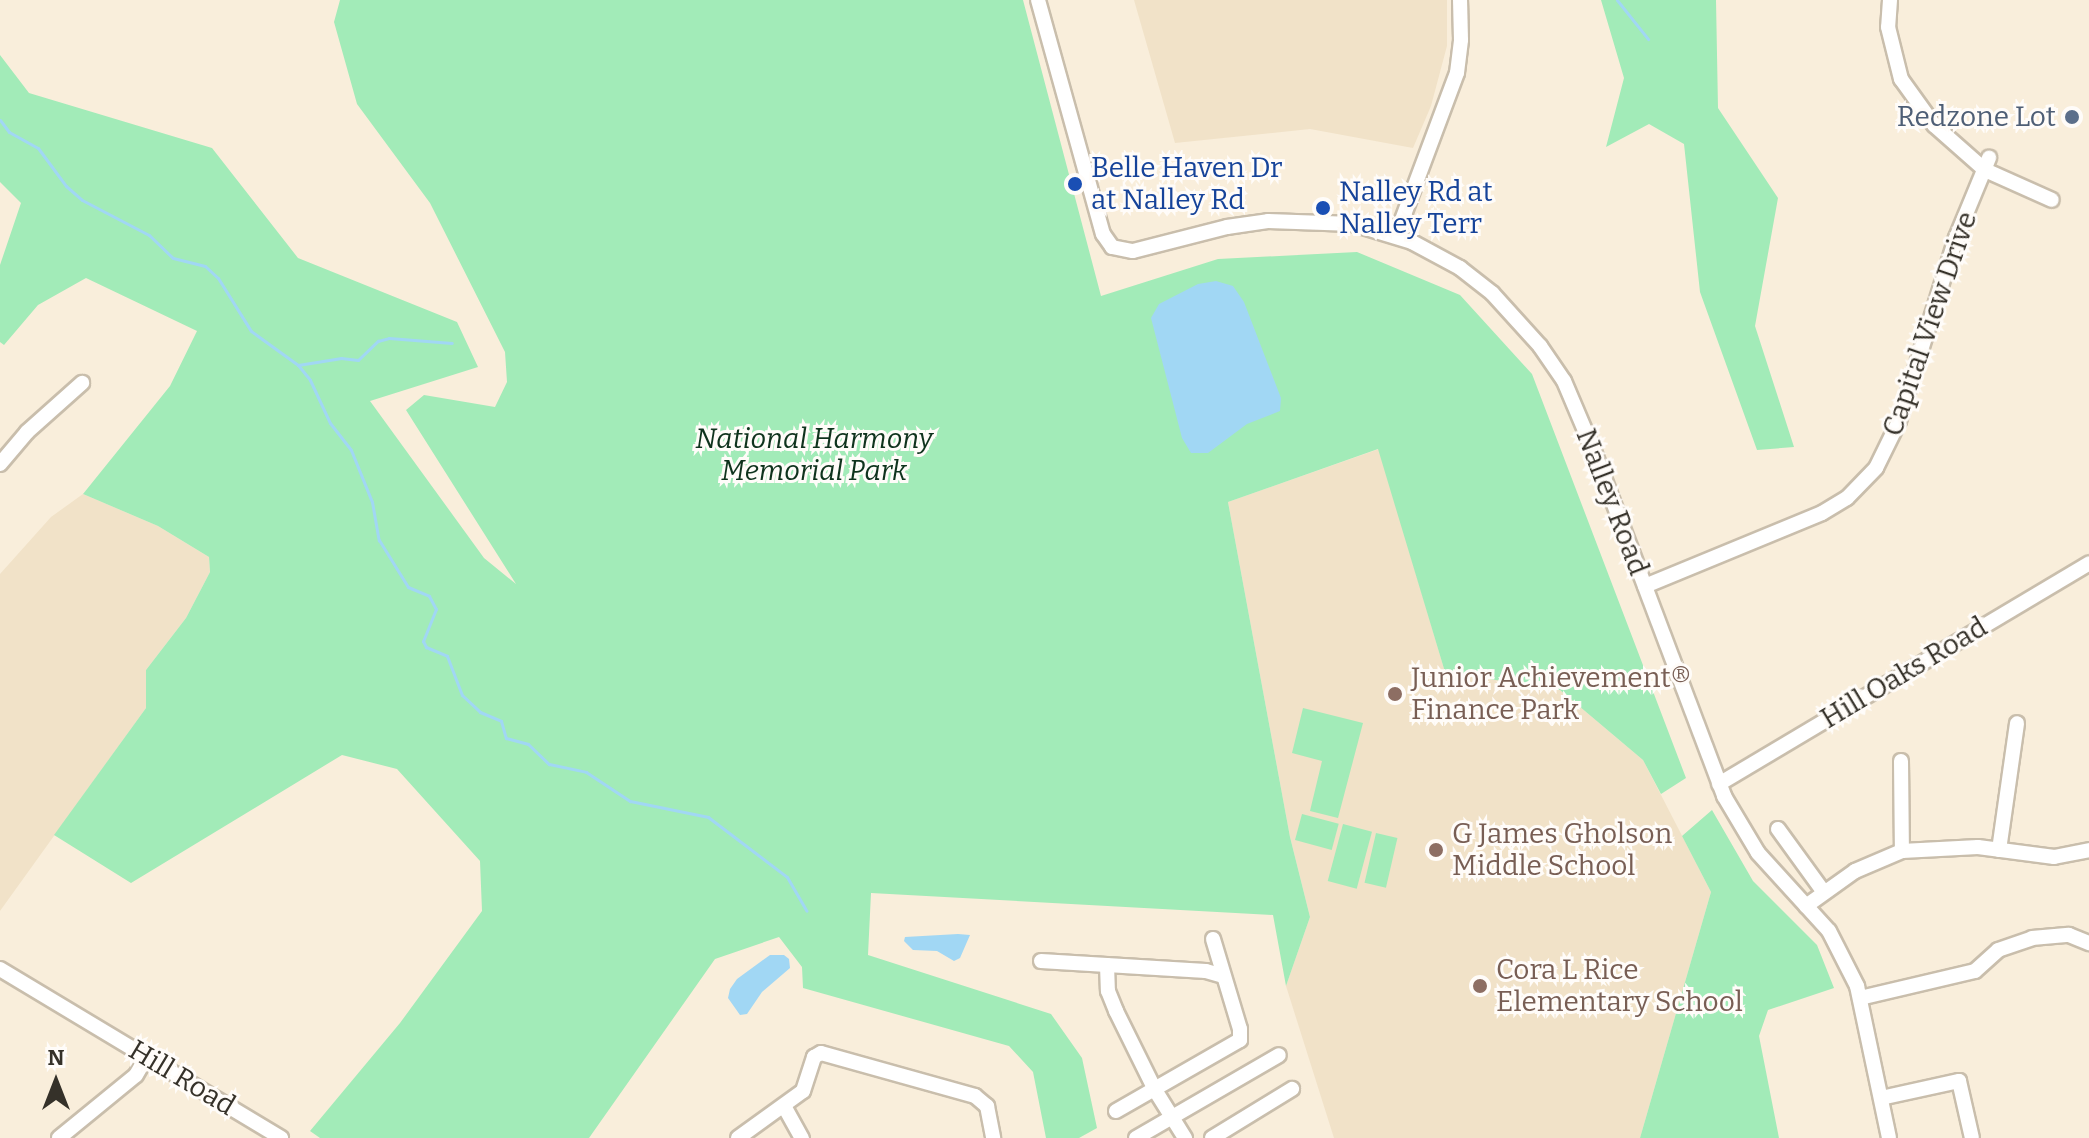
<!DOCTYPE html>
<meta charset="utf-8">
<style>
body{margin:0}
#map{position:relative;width:2089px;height:1138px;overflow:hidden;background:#f9eedb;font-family:Bitter,serif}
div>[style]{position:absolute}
.built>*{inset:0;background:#f1e2c8}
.green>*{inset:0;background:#a2ebb8;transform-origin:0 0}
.water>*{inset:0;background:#a1d7f4}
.stream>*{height:3px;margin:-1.5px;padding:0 1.5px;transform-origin:1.5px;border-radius:1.5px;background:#a1d7f4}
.roads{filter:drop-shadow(2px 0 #c9beac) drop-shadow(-2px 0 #c9beac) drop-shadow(0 2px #c9beac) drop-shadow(0 -2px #c9beac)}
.minor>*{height:14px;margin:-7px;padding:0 7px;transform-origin:7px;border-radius:7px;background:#fff}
.dots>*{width:22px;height:22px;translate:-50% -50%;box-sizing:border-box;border:4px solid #fffcf9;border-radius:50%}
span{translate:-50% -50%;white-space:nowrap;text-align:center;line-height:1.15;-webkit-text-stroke:6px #fffcf9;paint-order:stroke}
.service-label{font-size:28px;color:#4e5e75}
.right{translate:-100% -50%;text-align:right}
.transit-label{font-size:28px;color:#164399}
.left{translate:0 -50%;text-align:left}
.street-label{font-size:28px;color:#353129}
.park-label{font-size:28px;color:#0f331d;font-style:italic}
.education-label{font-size:28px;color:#785e54}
.north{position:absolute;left:16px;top:1042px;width:80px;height:80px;-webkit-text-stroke:6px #fffcf9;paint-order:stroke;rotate:0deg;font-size:22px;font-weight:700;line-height:32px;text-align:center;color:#353129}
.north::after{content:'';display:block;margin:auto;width:28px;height:36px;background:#353129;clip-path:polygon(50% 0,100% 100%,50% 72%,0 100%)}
</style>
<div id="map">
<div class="built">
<div style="clip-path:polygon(1134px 0,1447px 0,1447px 46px,1431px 106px,1413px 148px,1310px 129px,1175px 143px)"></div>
<div style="clip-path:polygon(1379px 449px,1445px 672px,1560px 690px,1643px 760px,1711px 892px,1640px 1138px,1334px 1138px,1286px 986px,1310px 917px,1290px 837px,1228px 502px)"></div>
<div style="clip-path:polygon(83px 494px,158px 526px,209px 557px,210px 572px,186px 618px,146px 670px,146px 708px,0 911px,0 574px,51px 517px)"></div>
</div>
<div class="green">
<div style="clip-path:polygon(340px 0,1023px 0,1101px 296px,1218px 259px,1357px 252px,1460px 295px,1532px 374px,1686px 778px,1661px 794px,1643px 760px,1560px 690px,1445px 672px,1378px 449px,1228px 502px,1290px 837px,1310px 917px,1286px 986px,1273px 915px,871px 893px,868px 955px,1051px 1014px,1082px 1058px,1097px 1128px,1079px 1138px,1046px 1138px,1033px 1072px,1009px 1046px,803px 988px,802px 967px,779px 937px,715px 959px,589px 1138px,320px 1138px,310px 1131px,400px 1023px,482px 911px,480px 861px,397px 769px,342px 755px,131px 883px,54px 835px,146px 708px,146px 670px,186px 618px,210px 572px,209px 557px,158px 526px,83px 494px,170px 386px,197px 331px,86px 278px,38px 305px,4px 345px,0 342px,0 265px,21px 203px,0 182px,0 55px,29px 93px,212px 148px,298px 258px,457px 322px,478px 367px,370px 401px,484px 558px,516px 584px,406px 410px,424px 395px,495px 407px,507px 382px,505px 352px,430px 203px,357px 104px,334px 22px)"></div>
<div style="clip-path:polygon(1601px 0,1716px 0,1718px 108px,1778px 198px,1755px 326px,1794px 447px,1757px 450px,1700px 292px,1684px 144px,1649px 124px,1606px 147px,1624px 78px)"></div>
<div style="clip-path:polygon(1303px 708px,1363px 723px,1338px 818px,1310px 811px,1322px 761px,1292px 753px)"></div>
<div style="clip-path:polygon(1712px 810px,1753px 881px,1817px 945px,1834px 988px,1768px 1010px,1759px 1036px,1779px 1138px,1640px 1138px,1711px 892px,1682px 836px)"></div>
<div style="left:1302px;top:814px;width:38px;height:27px;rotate:15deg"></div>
<div style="left:1343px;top:824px;width:30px;height:59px;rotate:15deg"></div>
<div style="left:1376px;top:833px;width:22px;height:51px;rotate:13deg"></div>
</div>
<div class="water">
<div style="clip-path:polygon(1216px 281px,1233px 286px,1244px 302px,1281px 398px,1280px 411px,1247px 424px,1208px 453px,1191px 453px,1182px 438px,1151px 318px,1159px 304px,1198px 284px)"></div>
<div style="clip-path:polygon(958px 934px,970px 935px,960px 958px,954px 961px,937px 951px,913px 950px,904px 941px,905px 937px)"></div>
<div style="clip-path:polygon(770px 955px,784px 955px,789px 959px,790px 968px,762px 992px,747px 1014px,740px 1015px,728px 998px,730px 989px,737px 979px)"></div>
</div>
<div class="stream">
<div style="left:1617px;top:0;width:50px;rotate:51.5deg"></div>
<div style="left:0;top:120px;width:15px;rotate:53deg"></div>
<div style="left:9px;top:132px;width:33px;rotate:29deg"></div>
<div style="left:38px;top:148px;width:47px;rotate:53.6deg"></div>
<div style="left:66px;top:186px;width:21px;rotate:41deg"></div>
<div style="left:82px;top:200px;width:76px;rotate:27.6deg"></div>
<div style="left:149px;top:235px;width:33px;rotate:44deg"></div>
<div style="left:173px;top:258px;width:33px;rotate:14deg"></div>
<div style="left:205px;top:266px;width:18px;rotate:43deg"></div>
<div style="left:218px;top:278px;width:62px;rotate:58.1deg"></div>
<div style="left:251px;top:331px;width:58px;rotate:35.9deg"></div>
<div style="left:298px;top:365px;width:19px;rotate:51deg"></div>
<div style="left:310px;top:380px;width:47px;rotate:65.1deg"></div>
<div style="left:330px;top:423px;width:34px;rotate:52deg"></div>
<div style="left:351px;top:450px;width:56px;rotate:68deg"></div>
<div style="left:372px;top:502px;width:39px;rotate:80deg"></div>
<div style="left:379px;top:540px;width:55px;rotate:58.3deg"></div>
<div style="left:408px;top:587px;width:23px;rotate:23deg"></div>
<div style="left:429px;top:596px;width:15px;rotate:62deg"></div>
<div style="left:436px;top:609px;width:35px;rotate:112deg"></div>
<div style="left:423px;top:641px;width:7px;rotate:63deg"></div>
<div style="left:426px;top:647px;width:23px;rotate:23deg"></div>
<div style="left:447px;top:656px;width:42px;rotate:69deg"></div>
<div style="left:462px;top:695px;width:25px;rotate:43deg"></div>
<div style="left:480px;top:712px;width:23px;rotate:23deg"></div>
<div style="left:501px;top:721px;width:18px;rotate:74deg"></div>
<div style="left:506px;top:738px;width:23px;rotate:15deg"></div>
<div style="left:528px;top:744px;width:29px;rotate:44deg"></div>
<div style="left:549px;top:764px;width:38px;rotate:12deg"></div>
<div style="left:586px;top:772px;width:53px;rotate:33.4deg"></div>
<div style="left:630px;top:801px;width:80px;rotate:11.6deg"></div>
<div style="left:708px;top:817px;width:99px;rotate:37.2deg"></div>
<div style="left:787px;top:877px;width:39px;rotate:60deg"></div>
<div style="left:298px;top:365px;width:44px;rotate:-9.2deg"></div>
<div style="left:341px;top:358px;width:17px;rotate:7deg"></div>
<div style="left:358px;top:360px;width:28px;rotate:-44deg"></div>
<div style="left:378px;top:341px;width:11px;rotate:-15deg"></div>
<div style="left:389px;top:338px;width:63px;rotate:4.5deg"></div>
</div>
<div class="roads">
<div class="minor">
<div style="left:1038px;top:0;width:243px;rotate:74.5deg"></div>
<div style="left:1103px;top:234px;width:16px;rotate:55deg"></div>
<div style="left:1112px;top:247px;width:21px;rotate:11deg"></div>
<div style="left:1133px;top:251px;width:97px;rotate:-14.3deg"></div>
<div style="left:1227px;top:227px;width:41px;rotate:-8.3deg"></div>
<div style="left:1268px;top:221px;width:85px;rotate:2deg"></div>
<div style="left:1353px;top:224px;width:62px;rotate:17deg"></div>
<div style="left:1412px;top:242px;width:55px;rotate:28.4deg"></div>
<div style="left:1460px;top:268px;width:41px;rotate:38deg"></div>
<div style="left:1492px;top:293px;width:72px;rotate:47.8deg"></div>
<div style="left:1540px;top:346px;width:42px;rotate:55.6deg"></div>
<div style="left:1564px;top:381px;width:79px;rotate:67deg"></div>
<div style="left:1595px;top:454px;width:366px;rotate:69.3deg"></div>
<div style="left:1724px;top:796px;width:66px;rotate:59.2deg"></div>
<div style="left:1758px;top:853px;width:105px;rotate:47.7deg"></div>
<div style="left:1829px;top:931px;width:62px;rotate:63deg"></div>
<div style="left:1857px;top:986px;width:155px;rotate:78.1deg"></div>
<div style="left:1890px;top:0;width:27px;rotate:94deg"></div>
<div style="left:1888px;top:27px;width:54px;rotate:76deg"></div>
<div style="left:1901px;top:79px;width:57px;rotate:54.3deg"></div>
<div style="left:1934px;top:125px;width:68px;rotate:41.4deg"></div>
<div style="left:1985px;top:170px;width:73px;rotate:24.1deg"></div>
<div style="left:1396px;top:236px;width:174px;rotate:-69.5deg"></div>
<div style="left:1457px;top:73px;width:33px;rotate:-83deg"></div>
<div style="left:1461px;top:40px;width:40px;rotate:-91.4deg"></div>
<div style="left:0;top:464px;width:42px;rotate:-49.8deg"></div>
<div style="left:27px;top:432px;width:74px;rotate:-41.7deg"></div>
<div style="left:1645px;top:586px;width:191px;rotate:-22.4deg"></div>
<div style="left:1822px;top:513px;width:29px;rotate:-31deg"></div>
<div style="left:1847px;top:498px;width:42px;rotate:-46deg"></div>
<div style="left:1876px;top:468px;width:52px;rotate:-63.9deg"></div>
<div style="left:1899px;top:421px;width:192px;rotate:-72.7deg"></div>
<div style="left:1956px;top:238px;width:87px;rotate:-67.6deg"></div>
<div style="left:1901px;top:761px;width:90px;rotate:89.4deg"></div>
<div style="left:1719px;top:784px;width:431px;rotate:-30.8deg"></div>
<div style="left:1778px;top:829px;width:77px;rotate:54deg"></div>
<div style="left:1999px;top:850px;width:128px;rotate:-81.9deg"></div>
<div style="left:1806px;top:906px;width:60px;rotate:-35.5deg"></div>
<div style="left:1855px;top:871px;width:51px;rotate:-23.1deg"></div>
<div style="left:1902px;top:851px;width:76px;rotate:-3deg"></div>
<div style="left:1978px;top:847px;width:77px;rotate:7.5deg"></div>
<div style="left:2054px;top:857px;width:36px;rotate:-11deg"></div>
<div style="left:1041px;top:961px;width:165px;rotate:3.5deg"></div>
<div style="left:1206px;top:971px;width:18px;rotate:16deg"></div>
<div style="left:1107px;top:965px;width:26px;rotate:88deg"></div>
<div style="left:1108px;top:991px;width:22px;rotate:68deg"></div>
<div style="left:1116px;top:1011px;width:88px;rotate:63.7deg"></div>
<div style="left:1155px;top:1090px;width:57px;rotate:58deg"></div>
<div style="left:0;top:969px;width:328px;rotate:31deg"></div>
<div style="left:1860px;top:998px;width:118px;rotate:-13.2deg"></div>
<div style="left:1975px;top:971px;width:31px;rotate:-42deg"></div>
<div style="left:1998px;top:950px;width:36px;rotate:-19deg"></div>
<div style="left:2032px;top:938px;width:37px;rotate:-5deg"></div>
<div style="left:2069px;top:935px;width:22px;rotate:22deg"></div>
<div style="left:1881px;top:1098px;width:80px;rotate:-12.3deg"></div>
<div style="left:1959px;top:1081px;width:58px;rotate:77.2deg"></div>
<div style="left:784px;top:1106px;width:37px;rotate:61deg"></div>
<div style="left:1116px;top:1111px;width:143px;rotate:-29.8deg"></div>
<div style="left:1240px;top:1040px;width:11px;rotate:-90deg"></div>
<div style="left:1240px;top:1029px;width:94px;rotate:-106.7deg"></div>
<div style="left:59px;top:1138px;width:99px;rotate:-39.3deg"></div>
<div style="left:136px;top:1075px;width:22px;rotate:-60deg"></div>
<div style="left:738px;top:1138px;width:80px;rotate:-35.9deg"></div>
<div style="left:803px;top:1091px;width:36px;rotate:-72deg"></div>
<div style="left:814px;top:1057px;width:8px;rotate:-30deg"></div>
<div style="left:821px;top:1053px;width:160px;rotate:15.6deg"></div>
<div style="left:975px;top:1096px;width:16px;rotate:40deg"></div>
<div style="left:987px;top:1106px;width:33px;rotate:79deg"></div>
<div style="left:1136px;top:1138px;width:165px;rotate:-30.1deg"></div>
<div style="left:1212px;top:1138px;width:94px;rotate:-31.5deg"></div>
</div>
</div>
<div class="dots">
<div style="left:2072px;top:117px;background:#5c6f8a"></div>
<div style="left:1075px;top:184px;background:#1a4fb4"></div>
<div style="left:1323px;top:208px;background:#1a4fb4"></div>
<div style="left:1395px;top:694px;background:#8d6e63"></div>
<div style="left:1436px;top:850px;background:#8d6e63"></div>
<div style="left:1480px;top:986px;background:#8d6e63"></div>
</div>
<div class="service-label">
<span class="right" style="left:2056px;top:117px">Redzone Lot</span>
</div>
<div class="transit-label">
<span class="left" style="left:1091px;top:184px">Belle Haven Dr<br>at Nalley Rd</span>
<span class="left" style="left:1339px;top:208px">Nalley Rd at<br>Nalley Terr</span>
</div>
<div class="street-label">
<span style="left:1930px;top:324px;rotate:-71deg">Capital View Drive</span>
<span style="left:1612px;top:502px;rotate:69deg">Nalley Road</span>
<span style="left:1904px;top:673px;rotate:-31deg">Hill Oaks Road</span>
<span style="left:182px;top:1078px;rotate:31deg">Hill Road</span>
</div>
<div class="park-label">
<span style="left:814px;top:455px">National Harmony<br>Memorial Park</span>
</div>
<div class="education-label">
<span class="left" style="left:1411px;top:694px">Junior Achievement®<br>Finance Park</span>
<span class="left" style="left:1452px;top:850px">G James Gholson<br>Middle School</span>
<span class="left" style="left:1496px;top:986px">Cora L Rice<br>Elementary School</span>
</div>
<div class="north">N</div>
</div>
